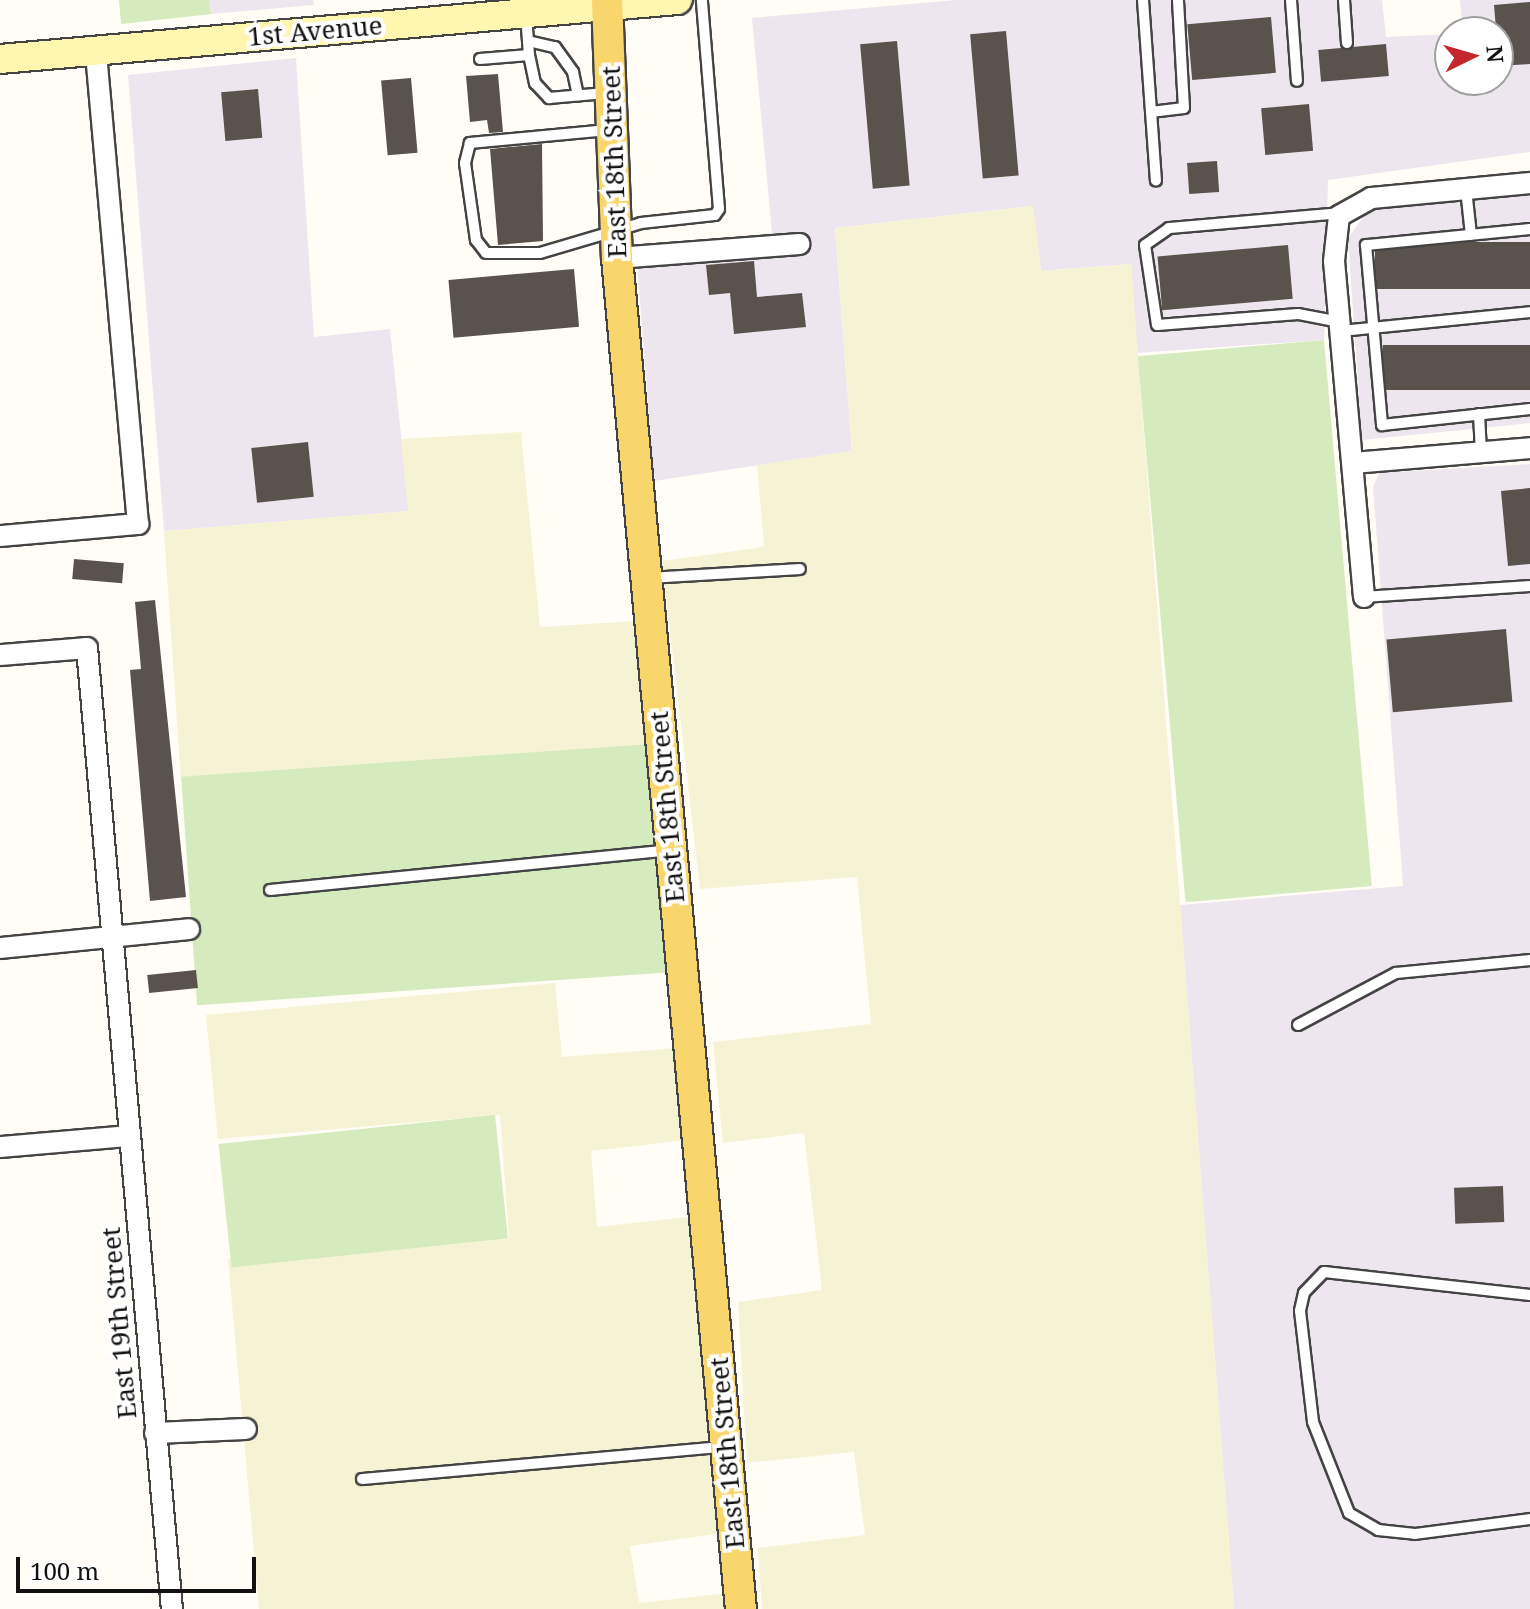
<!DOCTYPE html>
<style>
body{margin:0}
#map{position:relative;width:1530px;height:1609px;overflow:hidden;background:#fffdf5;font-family:"Noto Serif",serif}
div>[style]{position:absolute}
.industrial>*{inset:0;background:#eee6ef}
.farmland>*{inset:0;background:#f6f3d4}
.green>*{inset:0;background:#d5ebbd;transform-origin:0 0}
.building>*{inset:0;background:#5a524d;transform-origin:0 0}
.roads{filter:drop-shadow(2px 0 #444) drop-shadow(-2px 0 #444) drop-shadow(0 2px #444) drop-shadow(0 -2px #444)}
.service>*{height:10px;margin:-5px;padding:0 5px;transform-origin:5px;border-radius:5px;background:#fff}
.minor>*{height:20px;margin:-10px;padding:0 10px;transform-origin:10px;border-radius:10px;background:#fff}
.secondary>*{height:28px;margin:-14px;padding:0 14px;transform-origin:14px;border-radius:14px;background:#fff6b0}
.primary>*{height:30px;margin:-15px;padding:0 15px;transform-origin:15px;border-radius:15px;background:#f9d66b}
span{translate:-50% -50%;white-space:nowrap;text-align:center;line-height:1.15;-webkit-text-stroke:8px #fff;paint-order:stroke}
.street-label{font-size:26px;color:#111}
.north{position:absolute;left:1434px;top:16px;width:80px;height:80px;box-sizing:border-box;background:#fff;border:2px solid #a0a0a0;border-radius:50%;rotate:85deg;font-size:22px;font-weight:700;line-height:32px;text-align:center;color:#111}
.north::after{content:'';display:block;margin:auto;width:28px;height:36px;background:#c4262e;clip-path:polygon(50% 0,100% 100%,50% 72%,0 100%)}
.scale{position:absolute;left:16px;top:1557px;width:240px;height:36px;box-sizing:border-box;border:4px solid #111;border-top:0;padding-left:10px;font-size:24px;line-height:28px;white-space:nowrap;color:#111;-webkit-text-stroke:6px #fff;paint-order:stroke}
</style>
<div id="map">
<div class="industrial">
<div style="clip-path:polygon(209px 0,313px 0,314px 5px,211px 14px)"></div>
<div style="clip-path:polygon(956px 0,1382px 0,1386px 37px,1450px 34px,1450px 80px,1498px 80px,1498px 32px,1463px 32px,1460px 0,1530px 0,1530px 152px,1328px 180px,1324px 340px,1137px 353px,1131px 264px,1041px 271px,1032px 206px,835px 228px,852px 451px,654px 481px,636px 249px,772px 233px,752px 18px)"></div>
<div style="clip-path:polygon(296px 58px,314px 337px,390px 329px,409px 511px,164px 531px,128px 75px)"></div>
<div style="clip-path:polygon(1523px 192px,1530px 197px,1530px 423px,1362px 440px,1348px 238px,1369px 209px)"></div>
<div style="clip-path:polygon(1530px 464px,1530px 1609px,1234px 1609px,1180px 905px,1403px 886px,1373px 487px,1379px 473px)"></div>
</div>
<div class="farmland">
<div style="clip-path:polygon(1033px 206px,1041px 271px,1131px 264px,1234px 1609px,762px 1609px,758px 1548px,865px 1535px,854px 1452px,747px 1463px,738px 1302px,822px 1290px,804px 1133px,723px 1143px,713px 1042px,871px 1024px,857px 877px,700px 889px,662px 561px,764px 547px,757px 465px,852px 451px,835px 228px)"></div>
<div style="clip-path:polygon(521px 432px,540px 627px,636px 621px,651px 744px,181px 781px,164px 531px,408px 511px,401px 439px)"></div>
<div style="clip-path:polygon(555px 983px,562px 1057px,677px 1048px,687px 1140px,591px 1151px,597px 1227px,696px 1216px,723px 1533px,630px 1546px,639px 1603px,729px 1593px,729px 1609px,259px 1609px,228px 1259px,509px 1238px,500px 1115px,218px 1139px,206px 1015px)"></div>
</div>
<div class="green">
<div style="clip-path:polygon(119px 0,209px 0,211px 14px,121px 24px)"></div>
<div style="left:1324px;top:340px;width:548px;height:187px;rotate:85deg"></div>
<div style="left:651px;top:744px;width:229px;height:471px;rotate:86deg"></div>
<div style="left:495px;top:1115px;width:124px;height:278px;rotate:84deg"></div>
</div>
<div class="building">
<div style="clip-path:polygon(1530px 2px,1530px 64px,1499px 66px,1494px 5px)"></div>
<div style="left:1271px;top:17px;width:56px;height:84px;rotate:85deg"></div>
<div style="left:1006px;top:31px;width:145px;height:36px;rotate:85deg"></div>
<div style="left:897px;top:41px;width:145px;height:37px;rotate:85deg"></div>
<div style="left:1386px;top:44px;width:32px;height:68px;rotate:85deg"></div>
<div style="clip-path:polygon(498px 74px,503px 132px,489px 133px,487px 120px,470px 122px,466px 76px)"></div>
<div style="left:411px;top:78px;width:75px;height:30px;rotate:85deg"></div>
<div style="left:258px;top:89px;width:49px;height:37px;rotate:85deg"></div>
<div style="left:1309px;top:104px;width:47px;height:48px;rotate:85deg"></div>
<div style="clip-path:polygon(542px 144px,543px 241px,498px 245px,490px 149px)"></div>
<div style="left:1217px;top:161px;width:31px;height:30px;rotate:86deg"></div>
<div style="left:1530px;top:242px;width:47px;height:155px;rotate:90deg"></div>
<div style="left:1288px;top:245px;width:54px;height:131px;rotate:85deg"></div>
<div style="clip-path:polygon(754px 261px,757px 297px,802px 293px,806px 327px,734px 334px,730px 293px,709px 295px,706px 265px)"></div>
<div style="left:574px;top:269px;width:58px;height:126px;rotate:85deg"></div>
<div style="left:1530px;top:345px;width:45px;height:147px;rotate:90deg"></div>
<div style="left:308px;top:442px;width:55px;height:57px;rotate:84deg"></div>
<div style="clip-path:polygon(1530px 488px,1530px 564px,1508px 566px,1501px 491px)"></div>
<div style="left:74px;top:559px;width:50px;height:20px;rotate:5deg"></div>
<div style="clip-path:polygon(155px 600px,186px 897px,150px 901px,130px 670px,141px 669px,135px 602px)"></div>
<div style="left:1506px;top:629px;width:73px;height:120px;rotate:85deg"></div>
<div style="left:196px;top:970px;width:18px;height:49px;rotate:84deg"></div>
<div style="left:1503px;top:1186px;width:36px;height:49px;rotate:88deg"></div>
</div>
<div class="roads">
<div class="service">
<div style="left:1143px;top:0;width:181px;rotate:85.9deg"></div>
<div style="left:1291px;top:0;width:81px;rotate:85.8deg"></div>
<div style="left:1344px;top:0;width:43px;rotate:86deg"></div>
<div style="left:528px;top:41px;width:28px;rotate:13deg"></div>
<div style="left:555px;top:47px;width:31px;rotate:54deg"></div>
<div style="left:573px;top:72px;width:24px;rotate:78deg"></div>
<div style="left:529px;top:55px;width:29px;rotate:78deg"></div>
<div style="left:535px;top:83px;width:21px;rotate:47deg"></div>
<div style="left:549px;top:98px;width:57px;rotate:-5deg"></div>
<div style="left:480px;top:59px;width:49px;rotate:-4.7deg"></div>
<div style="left:529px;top:55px;width:41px;rotate:-94.2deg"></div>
<div style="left:1151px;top:112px;width:33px;rotate:-7deg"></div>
<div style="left:1184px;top:108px;width:108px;rotate:-93.2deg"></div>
<div style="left:608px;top:130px;width:139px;rotate:174.6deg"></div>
<div style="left:470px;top:143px;width:21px;rotate:104deg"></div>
<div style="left:465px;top:163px;width:78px;rotate:81.9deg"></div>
<div style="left:476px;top:240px;width:16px;rotate:52deg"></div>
<div style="left:486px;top:253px;width:54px"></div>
<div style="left:540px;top:253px;width:105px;rotate:-16.5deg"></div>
<div style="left:641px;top:223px;width:74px;rotate:-6.2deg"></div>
<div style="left:715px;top:215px;width:7px;rotate:-56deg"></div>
<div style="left:719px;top:209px;width:210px;rotate:-94.7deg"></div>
<div style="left:1466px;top:189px;width:46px;rotate:83.8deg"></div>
<div style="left:1530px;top:229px;width:165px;rotate:174.4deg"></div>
<div style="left:1366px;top:245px;width:181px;rotate:84.9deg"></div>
<div style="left:1382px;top:425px;width:149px;rotate:-6.2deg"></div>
<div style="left:1340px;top:322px;width:43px;rotate:-169.2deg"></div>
<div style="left:1298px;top:314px;width:141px;rotate:175.5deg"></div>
<div style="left:1157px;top:325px;width:81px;rotate:-98.5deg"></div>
<div style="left:1145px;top:245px;width:29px;rotate:-35deg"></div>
<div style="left:1169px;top:228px;width:174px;rotate:-5deg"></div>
<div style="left:1341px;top:331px;width:190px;rotate:-5.7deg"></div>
<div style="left:1479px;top:414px;width:38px;rotate:87deg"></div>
<div style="left:649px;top:578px;width:151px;rotate:-3.4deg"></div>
<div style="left:1364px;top:597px;width:166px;rotate:-3.8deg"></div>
<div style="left:270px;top:890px;width:401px;rotate:-5.7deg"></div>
<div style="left:1298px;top:1025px;width:111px;rotate:-28deg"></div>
<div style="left:1396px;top:973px;width:135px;rotate:-5.5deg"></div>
<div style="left:1530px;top:1295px;width:207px;rotate:-173.6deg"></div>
<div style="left:1324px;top:1272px;width:29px;rotate:134deg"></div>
<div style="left:1304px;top:1293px;width:18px;rotate:103deg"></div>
<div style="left:1300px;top:1311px;width:112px;rotate:83.3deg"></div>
<div style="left:1313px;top:1422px;width:98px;rotate:68.4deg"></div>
<div style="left:1349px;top:1513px;width:34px;rotate:30deg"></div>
<div style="left:1378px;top:1530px;width:37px;rotate:6deg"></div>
<div style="left:1415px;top:1534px;width:116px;rotate:-7.4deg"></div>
<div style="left:362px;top:1479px;width:362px;rotate:-5.1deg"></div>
</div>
<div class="minor">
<div style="left:617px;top:258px;width:183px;rotate:-4.4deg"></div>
<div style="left:1353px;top:463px;width:178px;rotate:-4.8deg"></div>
<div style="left:0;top:536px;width:139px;rotate:-5deg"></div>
<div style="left:138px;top:524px;width:476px;rotate:-95.1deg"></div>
<div style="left:1364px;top:597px;width:337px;rotate:-95.1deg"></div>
<div style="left:1334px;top:261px;width:45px;rotate:-83.7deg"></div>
<div style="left:1339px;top:216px;width:37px;rotate:-29deg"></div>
<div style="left:1371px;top:198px;width:160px;rotate:-5.4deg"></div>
<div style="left:0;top:655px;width:87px;rotate:-4.6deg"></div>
<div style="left:87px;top:648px;width:965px;rotate:84.95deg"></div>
<div style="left:0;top:948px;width:190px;rotate:-5.7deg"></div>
<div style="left:0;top:1147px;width:129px;rotate:-4.9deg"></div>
<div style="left:155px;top:1433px;width:91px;rotate:-2.5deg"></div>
</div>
<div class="secondary">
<div style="left:0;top:59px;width:680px;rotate:-4.98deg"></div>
</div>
<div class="primary">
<div style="left:607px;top:0;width:258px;rotate:87.8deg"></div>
<div style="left:617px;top:258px;width:1357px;rotate:84.76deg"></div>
</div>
</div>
<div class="street-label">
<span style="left:315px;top:31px;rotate:-5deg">1st Avenue</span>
<span style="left:614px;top:162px;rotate:-92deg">East 18th Street</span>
<span style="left:667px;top:807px;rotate:-95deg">East 18th Street</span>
<span style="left:119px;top:1323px;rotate:-95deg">East 19th Street</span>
<span style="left:727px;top:1453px;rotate:-95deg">East 18th Street</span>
</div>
<div class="north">N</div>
<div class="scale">100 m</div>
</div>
